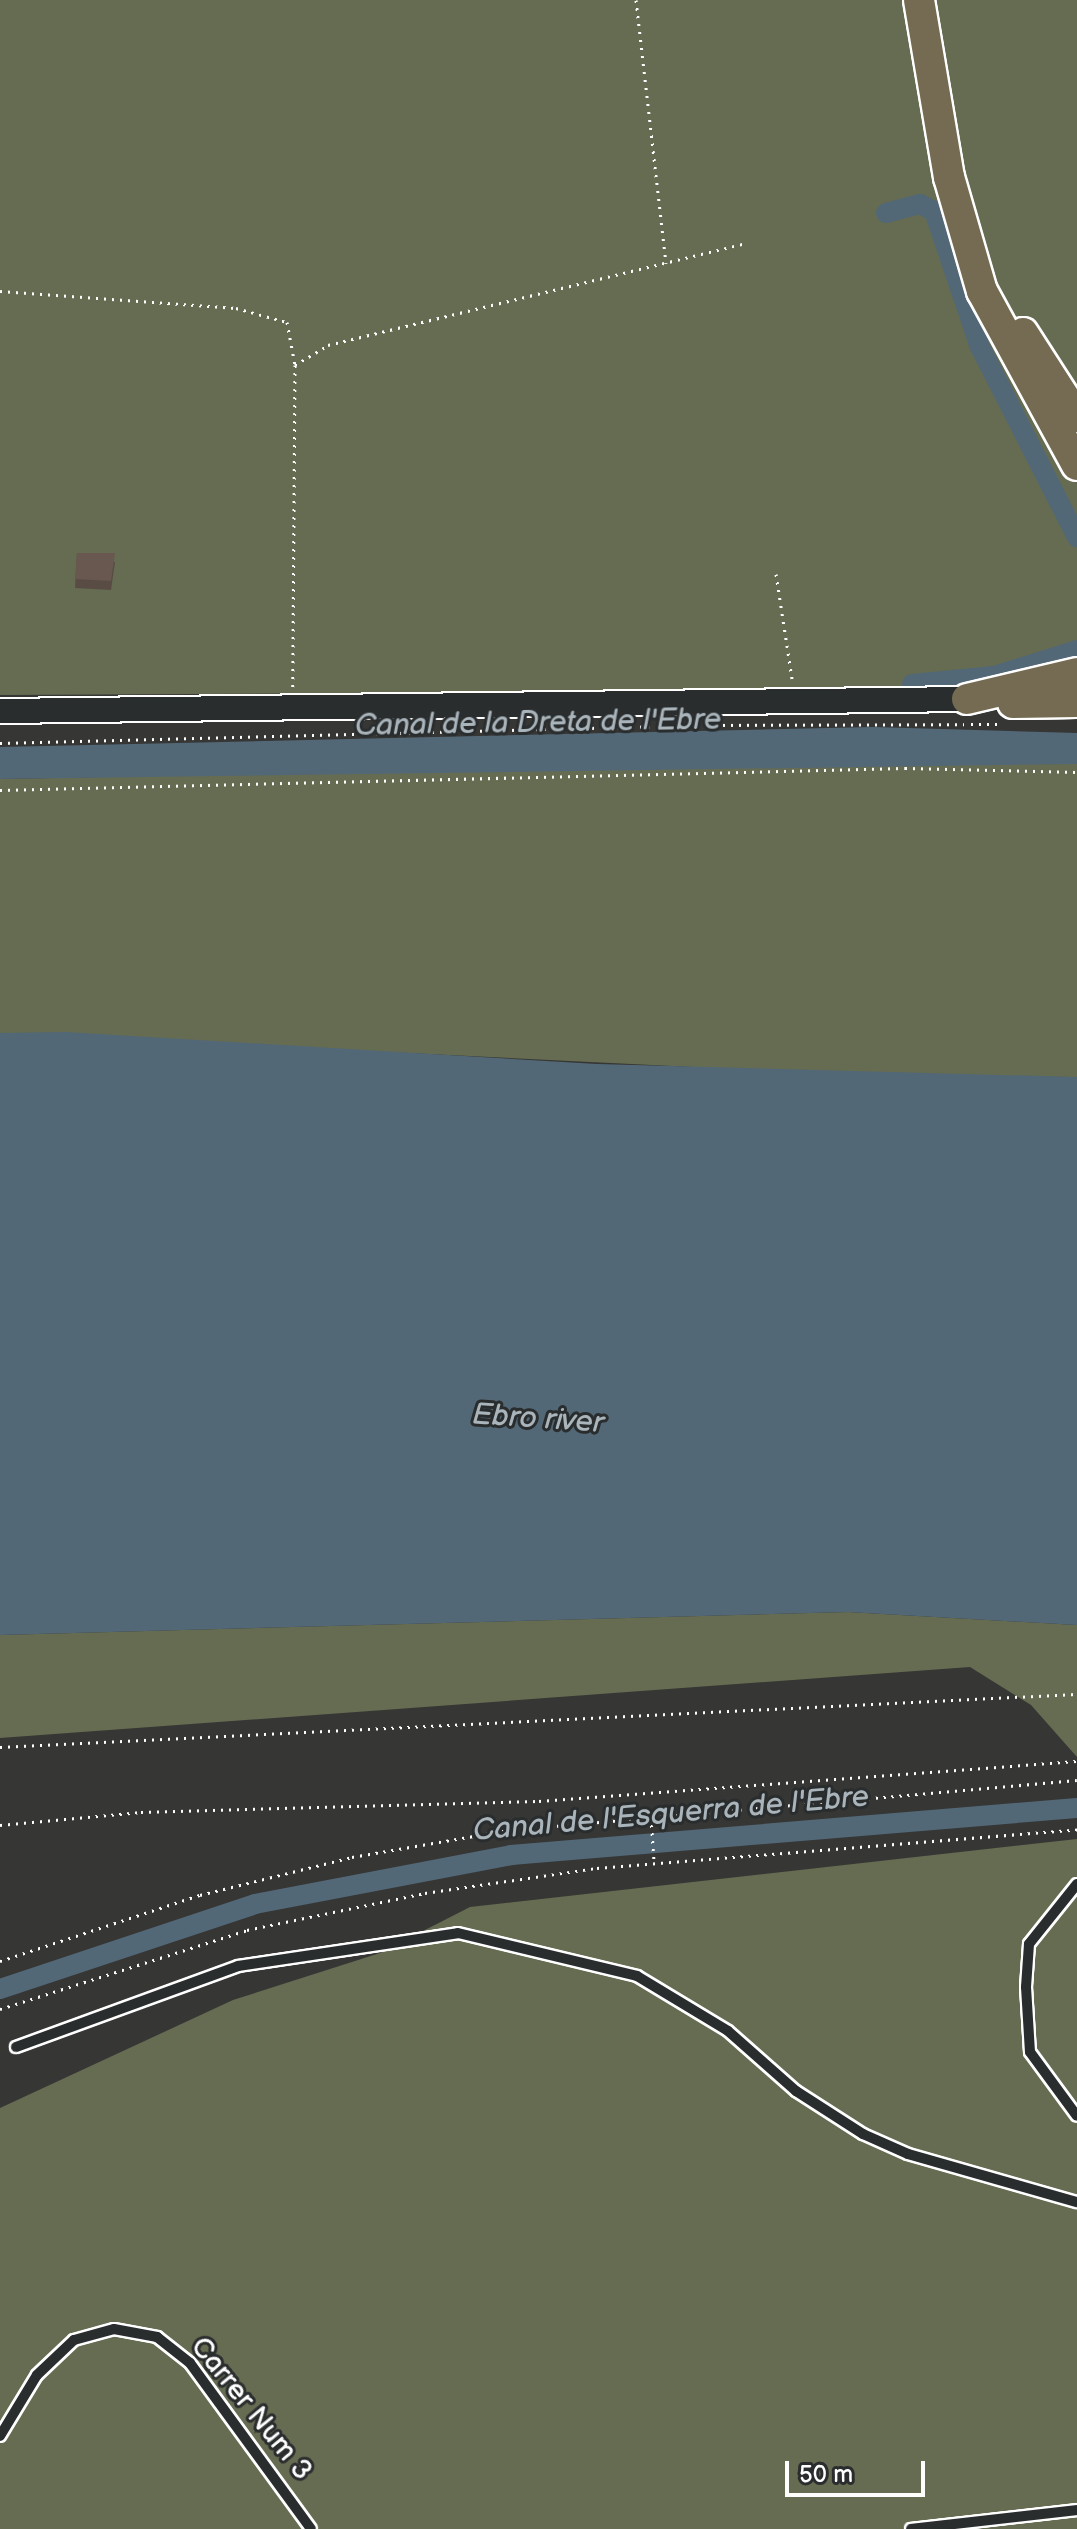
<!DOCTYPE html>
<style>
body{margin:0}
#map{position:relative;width:1077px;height:2529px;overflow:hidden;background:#363635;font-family:"Balsamiq Sans",sans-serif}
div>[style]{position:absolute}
.green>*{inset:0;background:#656c51}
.water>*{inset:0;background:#536877}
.canal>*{height:20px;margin:-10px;padding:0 10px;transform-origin:10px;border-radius:10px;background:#536877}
.path>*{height:3px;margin-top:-1.5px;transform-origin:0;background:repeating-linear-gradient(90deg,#fff 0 2px,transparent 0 8px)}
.roads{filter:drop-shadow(2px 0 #fff) drop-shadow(-2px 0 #fff) drop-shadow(0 2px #fff) drop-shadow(0 -2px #fff)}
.service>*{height:10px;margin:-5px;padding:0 5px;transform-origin:5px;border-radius:5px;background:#2a2d2e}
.tertiary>*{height:24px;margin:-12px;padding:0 12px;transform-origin:12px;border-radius:12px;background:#2a2d2e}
.primary>*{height:30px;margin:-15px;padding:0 15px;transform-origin:15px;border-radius:15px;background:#746b52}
.wall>*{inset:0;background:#594c44}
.building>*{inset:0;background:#68584f}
span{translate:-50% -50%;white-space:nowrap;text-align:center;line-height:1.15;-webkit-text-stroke:6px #2a2d2e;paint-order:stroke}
.street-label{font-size:28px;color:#fff}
.water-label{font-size:30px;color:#a9b4bb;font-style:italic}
.scale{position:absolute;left:785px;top:2461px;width:140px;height:36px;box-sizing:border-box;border:4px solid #fff;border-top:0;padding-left:10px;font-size:24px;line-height:28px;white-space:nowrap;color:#fff;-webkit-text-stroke:6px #2a2d2e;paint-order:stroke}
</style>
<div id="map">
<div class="green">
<div style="clip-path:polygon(0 0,1077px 0,1077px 654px,1039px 675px,948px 690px,0 695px)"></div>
<div style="clip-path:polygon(977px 760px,1077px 764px,1077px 1077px,878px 1076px,0 1033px,0 779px)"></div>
<div style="clip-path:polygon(848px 1612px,1077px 1625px,1077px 1757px,1031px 1705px,970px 1667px,0 1738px,0 1635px)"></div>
<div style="clip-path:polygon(1077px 1839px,1077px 2529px,0 2529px,0 2108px,233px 2000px,380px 1953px,470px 1907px)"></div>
</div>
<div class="water">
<div style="clip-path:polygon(873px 727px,1077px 733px,1077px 764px,0 779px,0 747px)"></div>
<div style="clip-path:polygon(65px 1032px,597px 1064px,1077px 1077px,1077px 1625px,848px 1612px,0 1635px,0 1033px)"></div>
</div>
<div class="canal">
<div style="left:886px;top:213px;width:35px;rotate:-15deg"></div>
<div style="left:920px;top:204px;width:16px;rotate:27deg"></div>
<div style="left:934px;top:211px;width:141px;rotate:71.4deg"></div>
<div style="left:979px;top:345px;width:216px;rotate:63deg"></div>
<div style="left:912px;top:684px;width:82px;rotate:-5.6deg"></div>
<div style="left:994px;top:676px;width:87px;rotate:-17.4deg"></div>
<div style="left:0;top:1989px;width:269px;rotate:-18.4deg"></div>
<div style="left:255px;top:1904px;width:261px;rotate:-10.8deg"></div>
<div style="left:511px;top:1855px;width:568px;rotate:-4.75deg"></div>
</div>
<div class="path">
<div style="left:636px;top:0;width:265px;rotate:83.5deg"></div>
<div style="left:0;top:291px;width:237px;rotate:4.1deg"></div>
<div style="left:236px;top:308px;width:53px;rotate:15.4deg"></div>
<div style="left:287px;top:322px;width:44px;rotate:79.5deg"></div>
<div style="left:295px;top:365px;width:322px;rotate:90.4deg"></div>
<div style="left:295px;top:365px;width:39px;rotate:-31deg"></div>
<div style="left:328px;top:345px;width:429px;rotate:-13.7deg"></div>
<div style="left:776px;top:574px;width:106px;rotate:81.3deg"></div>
<div style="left:971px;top:724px;width:29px"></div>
<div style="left:715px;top:725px;width:249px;rotate:-0.2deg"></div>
<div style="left:0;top:743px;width:704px;rotate:-1.46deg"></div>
<div style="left:0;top:790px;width:905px;rotate:-1.39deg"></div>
<div style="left:905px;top:768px;width:172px;rotate:1.3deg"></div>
<div style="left:0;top:1747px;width:1078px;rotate:-2.82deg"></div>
<div style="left:651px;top:1817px;width:44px;rotate:86.1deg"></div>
<div style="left:0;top:1825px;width:142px;rotate:-5.3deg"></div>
<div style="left:141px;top:1812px;width:398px;rotate:-1.6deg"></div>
<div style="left:539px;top:1801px;width:539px;rotate:-4.25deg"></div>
<div style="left:0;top:1961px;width:211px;rotate:-18.3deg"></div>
<div style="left:200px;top:1895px;width:157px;rotate:-14deg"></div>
<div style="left:352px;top:1857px;width:159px;rotate:-9.8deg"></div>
<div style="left:509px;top:1830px;width:570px;rotate:-5.03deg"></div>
<div style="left:0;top:2009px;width:259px;rotate:-17.7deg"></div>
<div style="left:247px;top:1930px;width:182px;rotate:-11.7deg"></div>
<div style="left:425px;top:1893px;width:174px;rotate:-8.3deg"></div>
<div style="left:597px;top:1868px;width:482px;rotate:-4.6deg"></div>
</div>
<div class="roads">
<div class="service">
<div style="left:1077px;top:1884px;width:77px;rotate:128.7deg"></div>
<div style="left:1029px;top:1944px;width:43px;rotate:94deg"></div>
<div style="left:1026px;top:1987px;width:65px;rotate:86.5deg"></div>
<div style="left:1030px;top:2052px;width:79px;rotate:53.7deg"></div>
<div style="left:16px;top:2047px;width:236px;rotate:-20deg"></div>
<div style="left:238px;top:1966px;width:222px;rotate:-8.5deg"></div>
<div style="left:458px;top:1933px;width:184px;rotate:13.5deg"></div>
<div style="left:637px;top:1976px;width:106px;rotate:31.1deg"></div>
<div style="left:728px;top:2031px;width:91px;rotate:41.4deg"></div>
<div style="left:796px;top:2091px;width:80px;rotate:32.7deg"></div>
<div style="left:863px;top:2134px;width:49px;rotate:24deg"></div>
<div style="left:908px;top:2154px;width:176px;rotate:15.9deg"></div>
<div style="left:0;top:2436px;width:71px;rotate:-58.8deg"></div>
<div style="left:37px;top:2375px;width:51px;rotate:-43.4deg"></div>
<div style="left:74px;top:2340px;width:41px;rotate:-15.4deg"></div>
<div style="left:114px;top:2329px;width:44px;rotate:10.5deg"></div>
<div style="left:157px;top:2337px;width:42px;rotate:38.2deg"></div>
<div style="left:190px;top:2363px;width:205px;rotate:53.9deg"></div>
<div style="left:911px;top:2529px;width:167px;rotate:-6.5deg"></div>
</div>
<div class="tertiary">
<div style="left:0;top:711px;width:967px;rotate:-0.71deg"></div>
</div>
<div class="primary">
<div style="left:919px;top:0;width:180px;rotate:80.4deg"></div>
<div style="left:949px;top:177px;width:119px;rotate:73.9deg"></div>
<div style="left:982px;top:291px;width:198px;rotate:61.4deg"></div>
<div style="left:1023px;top:333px;width:100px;rotate:57.3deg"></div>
<div style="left:967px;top:699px;width:113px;rotate:-13.3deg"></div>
<div style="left:1013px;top:703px;width:64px;rotate:-0.9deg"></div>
</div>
</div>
<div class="wall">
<div style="clip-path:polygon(77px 553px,115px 562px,111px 590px,75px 588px)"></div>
</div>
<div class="building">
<div style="clip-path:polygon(77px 553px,115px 553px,111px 581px,75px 579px)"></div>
</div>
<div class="street-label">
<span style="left:251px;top:2409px;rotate:51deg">Carrer Num 3</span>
</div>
<div class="water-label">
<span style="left:538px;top:723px;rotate:-1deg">Canal de la Dreta de l'Ebre</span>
<span style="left:538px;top:1419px;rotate:4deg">Ebro river</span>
<span style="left:671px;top:1814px;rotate:-5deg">Canal de l'Esquerra de l'Ebre</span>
</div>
<div class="scale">50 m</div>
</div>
